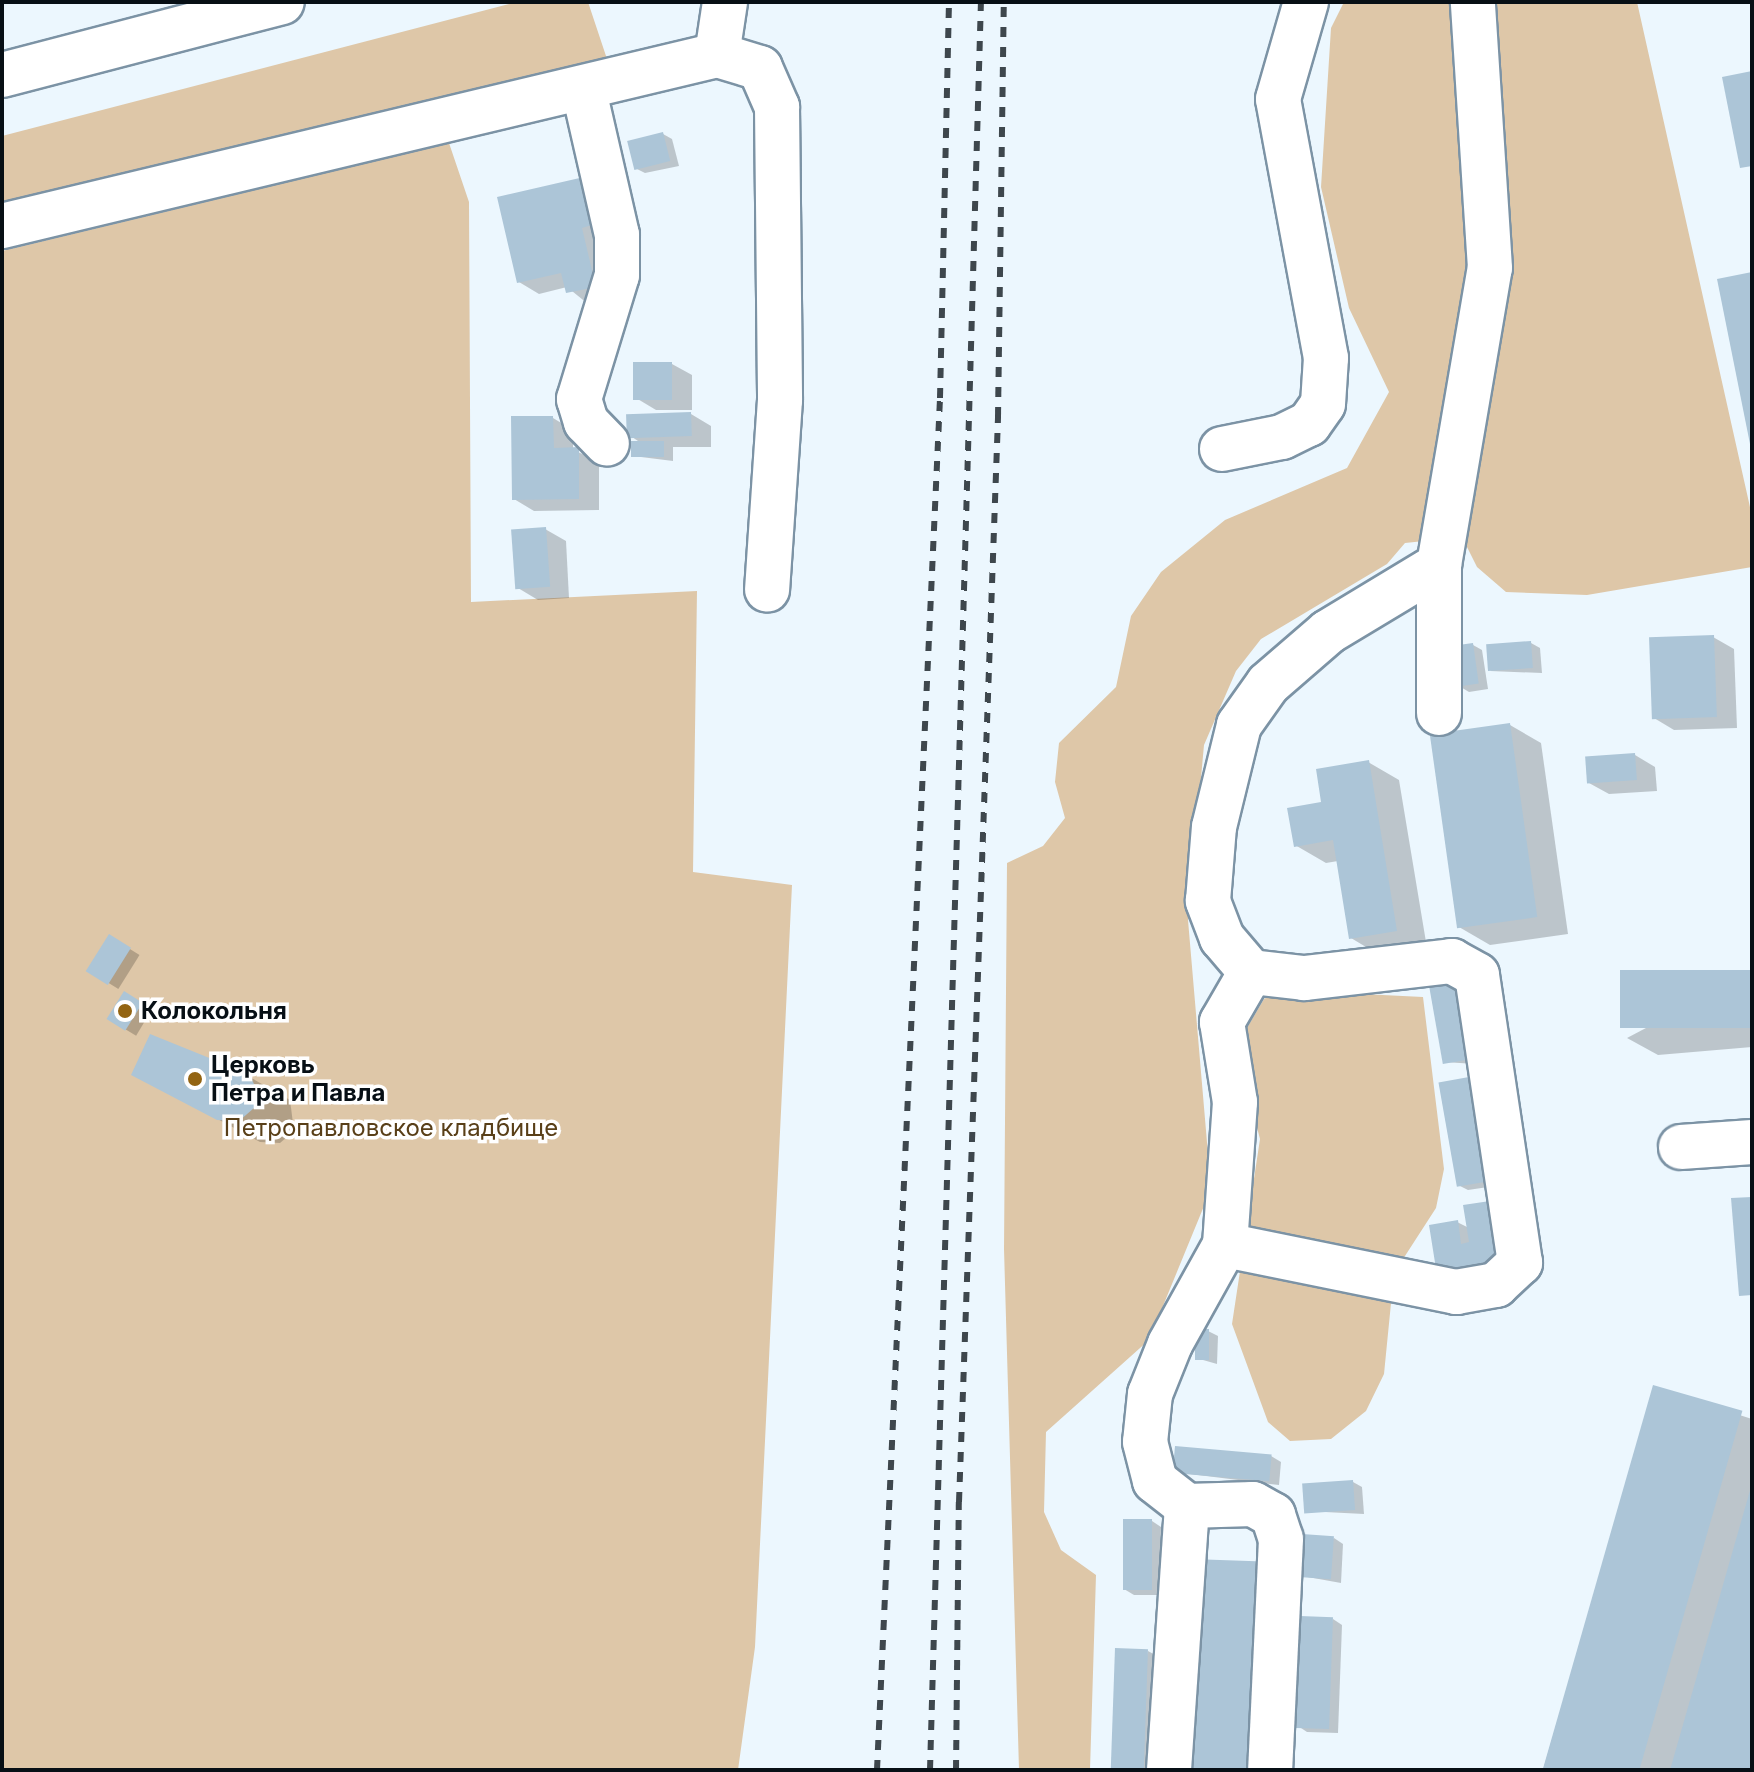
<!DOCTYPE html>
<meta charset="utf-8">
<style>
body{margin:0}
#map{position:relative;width:1754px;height:1772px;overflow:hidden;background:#ecf7fe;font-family:Inter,sans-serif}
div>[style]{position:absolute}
.green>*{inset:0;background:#dec7a8}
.shadow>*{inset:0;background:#0003;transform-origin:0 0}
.building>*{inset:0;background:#acc5d7;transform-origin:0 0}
.roads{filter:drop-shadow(2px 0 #7c93a5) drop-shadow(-2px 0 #7c93a5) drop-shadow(0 2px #7c93a5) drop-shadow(0 -2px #7c93a5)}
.minor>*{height:44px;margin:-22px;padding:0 22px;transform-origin:22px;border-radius:22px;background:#fff}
.major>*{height:44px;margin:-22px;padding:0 22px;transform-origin:22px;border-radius:22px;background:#fff}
.rail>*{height:6px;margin-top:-3px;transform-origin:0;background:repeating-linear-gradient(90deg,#3e474d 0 10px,transparent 0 20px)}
.dots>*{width:22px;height:22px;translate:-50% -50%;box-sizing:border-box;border:4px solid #fff;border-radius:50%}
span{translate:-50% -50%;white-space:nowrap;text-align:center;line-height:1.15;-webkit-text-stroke:7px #fff;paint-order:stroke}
.poi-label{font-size:24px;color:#070f15;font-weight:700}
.left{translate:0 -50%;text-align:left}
.park-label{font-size:24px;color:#593f18}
.frame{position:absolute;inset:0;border:4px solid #070f15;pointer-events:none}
</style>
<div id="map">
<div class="green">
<div style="clip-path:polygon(517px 2px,588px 2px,609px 65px,2px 206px,2px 136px)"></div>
<div style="clip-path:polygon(1344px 2px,1637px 2px,1752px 516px,1752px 567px,1587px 595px,1506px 592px,1477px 567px,1462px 537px,1405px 543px,1387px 564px,1261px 639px,1236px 671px,1204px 745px,1188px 920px,1211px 1189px,1149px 1340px,1046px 1432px,1044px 1512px,1061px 1550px,1096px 1575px,1090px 1770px,1019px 1770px,1004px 1249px,1007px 863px,1043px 846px,1065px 818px,1055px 782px,1059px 743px,1116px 687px,1131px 616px,1161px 572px,1225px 520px,1347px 468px,1389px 392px,1349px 308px,1321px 187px,1331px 28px)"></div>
<div style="clip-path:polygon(449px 143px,469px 202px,471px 602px,697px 591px,693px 872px,792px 885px,755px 1647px,738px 1770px,2px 1770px,2px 251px)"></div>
<div style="clip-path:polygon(1281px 990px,1423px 997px,1444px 1169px,1436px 1208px,1394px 1273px,1384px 1374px,1366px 1411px,1331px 1439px,1290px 1441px,1268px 1422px,1232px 1324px,1260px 1139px,1243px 1074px,1244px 1033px,1264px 999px)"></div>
</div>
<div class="shadow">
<div style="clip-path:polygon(663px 134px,672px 139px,679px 166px,645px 173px,635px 168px)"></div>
<div style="clip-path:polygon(584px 179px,615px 298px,588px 304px,567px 287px,539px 294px,519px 282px)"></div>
<div style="clip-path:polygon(672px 364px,692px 375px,692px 410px,656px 410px,636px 398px)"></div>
<div style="clip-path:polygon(691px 414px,711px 426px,711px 447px,673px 447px,673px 461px,633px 456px,641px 443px,629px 435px)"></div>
<div style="clip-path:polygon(553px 418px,573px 430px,573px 450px,599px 461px,599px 510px,534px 511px,514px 499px)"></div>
<div style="clip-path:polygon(545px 529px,566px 541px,569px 598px,538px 600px,518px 588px)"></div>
<div style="clip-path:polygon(1713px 637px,1734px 649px,1737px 728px,1674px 730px,1654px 718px)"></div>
<div style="clip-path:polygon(1531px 643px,1540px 648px,1542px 673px,1490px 671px)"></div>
<div style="clip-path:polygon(1473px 645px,1482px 650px,1488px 689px,1469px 692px,1459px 686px)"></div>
<div style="clip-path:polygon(1510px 725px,1541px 743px,1568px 934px,1490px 945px,1459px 927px)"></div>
<div style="clip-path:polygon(1635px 755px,1655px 767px,1657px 791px,1609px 794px,1589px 783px)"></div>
<div style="clip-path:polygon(1368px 762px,1399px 780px,1427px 948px,1381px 956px,1351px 938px,1338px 861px,1326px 863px,1295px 845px,1324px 804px)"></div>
<div style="left:109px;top:936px;width:36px;height:40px;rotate:32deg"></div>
<div style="clip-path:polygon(1752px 972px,1752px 1047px,1658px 1055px,1627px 1038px)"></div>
<div style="clip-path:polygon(1430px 978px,1461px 980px,1475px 1064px,1444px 1062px)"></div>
<div style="left:125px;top:994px;width:31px;height:30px;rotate:31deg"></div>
<div style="clip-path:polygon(134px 1074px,248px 1076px,290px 1100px,294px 1131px,280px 1143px,260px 1142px)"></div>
<div style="clip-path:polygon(1469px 1079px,1478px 1085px,1495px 1186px,1468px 1190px,1458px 1185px)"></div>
<div style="clip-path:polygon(1457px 1222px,1469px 1228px,1510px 1269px,1439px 1273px)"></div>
<div style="clip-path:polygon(1208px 1331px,1218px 1336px,1217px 1364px,1196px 1358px)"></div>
<div style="clip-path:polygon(1655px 1388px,1752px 1419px,1752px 1770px,1543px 1770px)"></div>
<div style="clip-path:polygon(1271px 1456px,1281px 1462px,1279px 1485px,1174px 1472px)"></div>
<div style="clip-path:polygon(1353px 1482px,1362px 1487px,1364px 1514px,1305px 1511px)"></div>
<div style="clip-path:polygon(1152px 1521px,1161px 1527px,1160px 1595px,1134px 1595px,1124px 1589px)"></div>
<div style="clip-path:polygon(1334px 1538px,1343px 1544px,1341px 1583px,1302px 1576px)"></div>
<div style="clip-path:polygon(1255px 1563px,1265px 1568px,1261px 1770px,1189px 1770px)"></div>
<div style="clip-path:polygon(1333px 1619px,1342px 1625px,1338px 1733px,1307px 1732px,1298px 1726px)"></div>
<div style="clip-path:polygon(1148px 1651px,1157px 1656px,1155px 1770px,1115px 1770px)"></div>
</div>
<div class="building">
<div style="clip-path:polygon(1752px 71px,1752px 166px,1740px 168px,1722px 77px)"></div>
<div style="left:663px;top:132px;width:30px;height:37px;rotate:76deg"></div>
<div style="clip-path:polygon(584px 177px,595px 224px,582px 228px,596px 287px,566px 293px,561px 273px,517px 283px,497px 197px)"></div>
<div style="clip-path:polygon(1752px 272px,1752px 449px,1751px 449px,1717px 279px)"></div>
<div style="left:633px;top:362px;width:39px;height:38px"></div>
<div style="left:691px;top:412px;width:24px;height:65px;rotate:88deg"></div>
<div style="clip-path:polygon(511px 416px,553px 416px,554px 448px,579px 447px,579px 499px,512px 500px)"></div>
<div style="left:631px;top:441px;width:33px;height:16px"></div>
<div style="left:546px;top:527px;width:60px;height:35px;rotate:86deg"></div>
<div style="left:1714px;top:635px;width:82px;height:65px;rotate:88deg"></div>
<div style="left:1531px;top:641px;width:27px;height:45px;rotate:86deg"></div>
<div style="left:1473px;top:643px;width:41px;height:22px;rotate:82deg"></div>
<div style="left:1510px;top:723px;width:196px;height:81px;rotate:82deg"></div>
<div style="left:1635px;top:753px;width:27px;height:50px;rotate:86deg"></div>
<div style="clip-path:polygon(1369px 760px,1397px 931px,1349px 939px,1333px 840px,1294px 847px,1287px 808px,1321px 802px,1316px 769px)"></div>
<div style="left:109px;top:934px;width:26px;height:44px;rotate:32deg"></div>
<div style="left:1752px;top:970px;width:58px;height:132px;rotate:90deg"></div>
<div style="left:1452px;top:972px;width:89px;height:25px;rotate:80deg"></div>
<div style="left:124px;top:991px;width:22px;height:33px;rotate:32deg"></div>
<div style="clip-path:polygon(150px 1034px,249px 1074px,257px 1090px,254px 1108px,239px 1121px,217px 1120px,131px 1075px)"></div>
<div style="left:1469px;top:1077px;width:106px;height:31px;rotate:80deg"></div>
<div style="clip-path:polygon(1752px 1197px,1752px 1295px,1739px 1296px,1731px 1198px)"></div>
<div style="clip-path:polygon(1490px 1201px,1501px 1264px,1437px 1275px,1429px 1225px,1458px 1220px,1461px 1244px,1469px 1242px,1463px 1205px)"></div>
<div style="left:1195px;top:1329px;width:14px;height:31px"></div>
<div style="left:1653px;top:1385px;width:93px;height:400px;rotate:16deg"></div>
<div style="left:1175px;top:1446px;width:97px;height:27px;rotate:5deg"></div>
<div style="left:1353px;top:1480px;width:30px;height:51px;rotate:86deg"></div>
<div style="clip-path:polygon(1751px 1487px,1752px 1770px,1670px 1770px)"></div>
<div style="left:1123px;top:1519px;width:29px;height:71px"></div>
<div style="left:1302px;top:1534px;width:32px;height:43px;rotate:4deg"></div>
<div style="left:1191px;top:1559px;width:65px;height:211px;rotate:2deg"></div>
<div style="left:1300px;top:1616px;width:33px;height:112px;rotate:2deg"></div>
<div style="left:1115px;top:1648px;width:33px;height:122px;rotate:2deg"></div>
</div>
<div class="roads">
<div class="minor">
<div style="left:717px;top:55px;width:54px;rotate:-81.4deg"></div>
<div style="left:584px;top:91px;width:148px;rotate:77.1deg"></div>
<div style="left:617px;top:235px;width:40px;rotate:90deg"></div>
<div style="left:617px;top:275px;width:130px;rotate:107deg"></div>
<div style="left:579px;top:399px;width:24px;rotate:73deg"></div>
<div style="left:586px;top:422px;width:30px;rotate:46deg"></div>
<div style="left:2px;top:226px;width:735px;rotate:-13.45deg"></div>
<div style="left:717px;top:55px;width:45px;rotate:16.8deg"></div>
<div style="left:760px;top:68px;width:43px;rotate:66.4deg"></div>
<div style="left:777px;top:107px;width:293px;rotate:89.4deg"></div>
<div style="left:780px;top:400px;width:190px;rotate:93.9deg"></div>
<div style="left:1222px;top:449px;width:61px;rotate:-11.3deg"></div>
<div style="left:1282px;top:437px;width:30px;rotate:-26deg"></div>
<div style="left:1309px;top:424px;width:24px;rotate:-55deg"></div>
<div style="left:1323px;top:404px;width:46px;rotate:-86.3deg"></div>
<div style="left:1326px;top:358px;width:263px;rotate:-100.5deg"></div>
<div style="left:1278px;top:99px;width:101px;rotate:-73.9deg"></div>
<div style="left:1439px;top:713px;width:148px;rotate:-90deg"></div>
<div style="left:1439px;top:565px;width:301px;rotate:-80.3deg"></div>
<div style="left:1490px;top:268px;width:267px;rotate:-93.7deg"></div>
<div style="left:1251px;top:972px;width:58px;rotate:120.1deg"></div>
<div style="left:1222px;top:1022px;width:81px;rotate:80.8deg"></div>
<div style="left:1235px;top:1102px;width:143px;rotate:94deg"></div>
<div style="left:1225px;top:1245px;width:236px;rotate:11.5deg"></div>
<div style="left:1456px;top:1292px;width:41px;rotate:-9.9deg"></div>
<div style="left:1496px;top:1285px;width:33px;rotate:-43deg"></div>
<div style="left:1520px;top:1263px;width:291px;rotate:-98.5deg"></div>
<div style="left:1477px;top:975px;width:29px;rotate:-151deg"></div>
<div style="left:1452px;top:961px;width:149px;rotate:173.4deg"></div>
<div style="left:1304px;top:978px;width:53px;rotate:-173.5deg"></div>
<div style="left:1251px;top:972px;width:45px;rotate:-130.5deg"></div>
<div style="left:1222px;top:938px;width:40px;rotate:-111deg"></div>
<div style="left:1208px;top:901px;width:74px;rotate:-85.4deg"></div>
<div style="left:1214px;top:827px;width:105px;rotate:-76.2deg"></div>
<div style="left:1239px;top:725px;width:50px;rotate:-54.7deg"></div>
<div style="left:1268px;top:684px;width:79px;rotate:-40.9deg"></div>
<div style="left:1328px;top:632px;width:130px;rotate:-31.1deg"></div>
<div style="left:1681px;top:1147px;width:71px;rotate:-4deg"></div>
<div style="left:1225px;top:1245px;width:113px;rotate:119.1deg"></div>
<div style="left:1170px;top:1344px;width:54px;rotate:111.8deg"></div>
<div style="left:1150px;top:1394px;width:48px;rotate:95.9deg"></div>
<div style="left:1145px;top:1442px;width:40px;rotate:75.6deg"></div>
<div style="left:1155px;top:1481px;width:41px;rotate:38deg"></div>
<div style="left:1187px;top:1506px;width:66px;rotate:-1.7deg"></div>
<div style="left:1253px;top:1504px;width:23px;rotate:29deg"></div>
<div style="left:1273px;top:1515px;width:25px;rotate:72deg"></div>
<div style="left:1281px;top:1539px;width:231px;rotate:92.7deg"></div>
<div style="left:1169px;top:1770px;width:265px;rotate:-86.1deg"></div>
</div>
<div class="major">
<div style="left:2px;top:75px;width:289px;rotate:-14.6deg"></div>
</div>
</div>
<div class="rail">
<div style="left:877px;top:1770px;width:1373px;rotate:-87.37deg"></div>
<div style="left:940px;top:398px;width:396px;rotate:-88.7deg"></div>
<div style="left:930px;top:1770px;width:1769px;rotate:-88.35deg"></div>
<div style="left:956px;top:1770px;width:268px;rotate:-89.4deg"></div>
<div style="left:959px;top:1502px;width:1086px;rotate:-87.94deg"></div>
<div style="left:998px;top:417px;width:415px;rotate:-89.2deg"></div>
</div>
<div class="dots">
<div style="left:125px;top:1011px;background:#936412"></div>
<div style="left:195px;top:1079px;background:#936412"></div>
</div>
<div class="poi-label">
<span class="left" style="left:141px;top:1011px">Колокольня</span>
<span class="left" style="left:211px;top:1079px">Церковь<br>Петра и Павла</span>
</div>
<div class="park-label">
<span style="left:391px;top:1128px">Петропавловское кладбище</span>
</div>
<div class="frame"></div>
</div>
